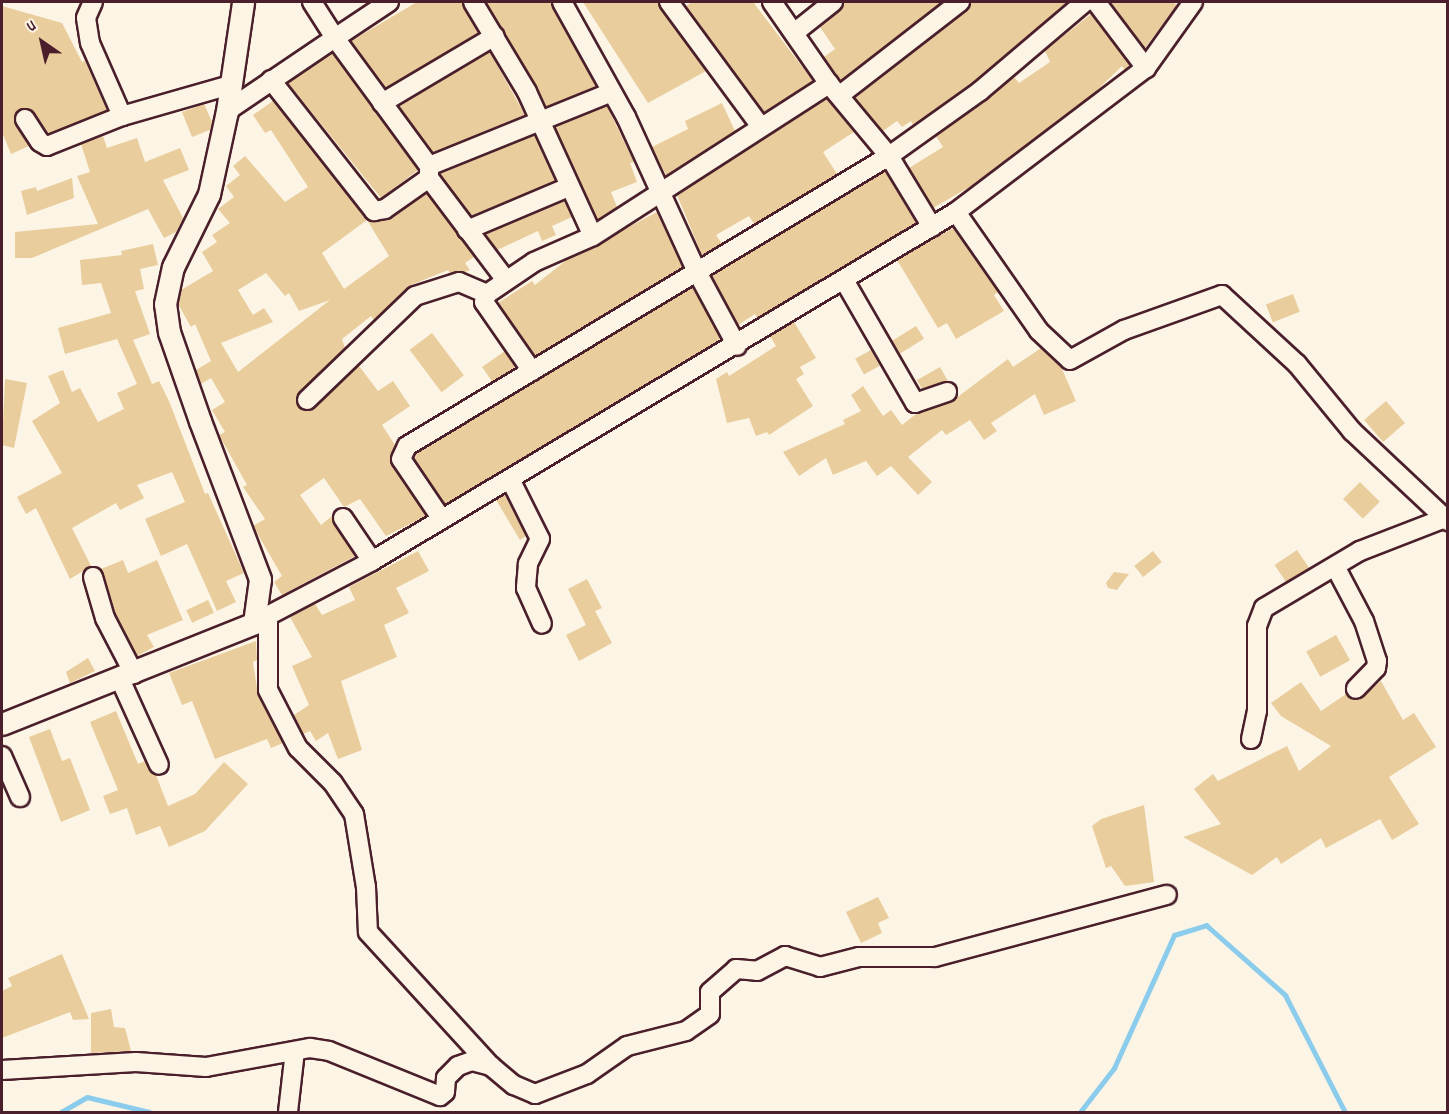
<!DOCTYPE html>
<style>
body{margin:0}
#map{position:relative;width:1449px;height:1114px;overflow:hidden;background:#fcf5e5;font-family:Dekko,sans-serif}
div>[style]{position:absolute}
.stream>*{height:5px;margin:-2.5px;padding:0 2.5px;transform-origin:2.5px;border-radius:2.5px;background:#8bccec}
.building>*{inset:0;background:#e9cd9d;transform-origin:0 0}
.roads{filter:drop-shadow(2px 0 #4a1f2b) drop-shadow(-2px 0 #4a1f2b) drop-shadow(0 2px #4a1f2b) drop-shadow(0 -2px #4a1f2b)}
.minor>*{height:18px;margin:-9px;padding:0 9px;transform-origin:9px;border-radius:9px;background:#fcf5e5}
.tertiary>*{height:21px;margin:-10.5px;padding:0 10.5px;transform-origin:10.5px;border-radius:10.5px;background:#fcf5e5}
span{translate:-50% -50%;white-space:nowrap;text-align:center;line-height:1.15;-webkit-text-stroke:4.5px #fcf5e5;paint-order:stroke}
.frame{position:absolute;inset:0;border:3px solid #4a1f2b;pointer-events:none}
.north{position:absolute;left:12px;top:12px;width:60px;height:60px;-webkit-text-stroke:4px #fcf5e5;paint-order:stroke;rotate:326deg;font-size:16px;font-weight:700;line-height:24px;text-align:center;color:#4a1f2b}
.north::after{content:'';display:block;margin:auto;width:21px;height:27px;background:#4a1f2b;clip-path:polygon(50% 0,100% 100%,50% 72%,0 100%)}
</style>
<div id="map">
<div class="stream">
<div style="left:61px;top:1112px;width:30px;rotate:-30deg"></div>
<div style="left:87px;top:1097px;width:64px;rotate:13.6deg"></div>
<div style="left:1080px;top:1112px;width:56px;rotate:-52.3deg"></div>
<div style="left:1114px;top:1068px;width:146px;rotate:-65.7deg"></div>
<div style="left:1174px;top:935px;width:34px;rotate:-17deg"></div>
<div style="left:1206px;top:925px;width:106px;rotate:41.5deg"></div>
<div style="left:1285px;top:995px;width:131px;rotate:62.9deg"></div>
</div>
<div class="building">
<div style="clip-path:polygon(417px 2px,462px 2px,478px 33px,386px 88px,351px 41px)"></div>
<div style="clip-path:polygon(486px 2px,551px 2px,596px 86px,546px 107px)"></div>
<div style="clip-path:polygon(583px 2px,658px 2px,706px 71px,648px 103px)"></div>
<div style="clip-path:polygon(692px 2px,753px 2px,813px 81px,764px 112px,686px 6px)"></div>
<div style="clip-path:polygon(844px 2px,942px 2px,841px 80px,824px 57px,835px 49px,820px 27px,840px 10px)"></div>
<div style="clip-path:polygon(971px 2px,1066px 3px,973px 82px,913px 125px,911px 121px,902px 127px,897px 121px,883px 131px,855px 98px,967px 11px)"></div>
<div style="clip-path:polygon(1110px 2px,1172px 2px,1177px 5px,1145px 48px)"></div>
<div style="clip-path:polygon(2px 6px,62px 23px,82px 62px,85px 61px,107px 110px,48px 134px,31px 109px,19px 109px,14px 120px,29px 146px,11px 154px,2px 132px)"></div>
<div style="clip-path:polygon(1091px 14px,1130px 66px,1125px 70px,1122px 66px,1090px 97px,971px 186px,933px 208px,909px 168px,943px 147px,936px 136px,1014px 77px,1019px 83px,1050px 62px,1045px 51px)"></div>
<div style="clip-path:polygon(490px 52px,525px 115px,433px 152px,399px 106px)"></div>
<div style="clip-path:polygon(332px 53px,418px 170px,381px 198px,288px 83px)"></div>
<div style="clip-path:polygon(827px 99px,854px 132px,823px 152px,837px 174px,754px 224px,749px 216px,716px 235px,722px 244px,702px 255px,677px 195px)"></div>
<div style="clip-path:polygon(evenodd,273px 101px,366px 218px,375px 222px,387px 220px,427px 193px,474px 257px,465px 263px,470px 270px,465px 272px,450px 273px,448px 270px,411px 285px,374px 320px,371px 316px,342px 339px,345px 348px,296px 396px,299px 407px,310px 411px,359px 366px,378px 391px,393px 381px,410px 406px,382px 425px,395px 445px,390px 460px,426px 516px,386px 536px,360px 499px,344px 507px,324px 478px,300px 495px,321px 525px,332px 516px,355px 556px,282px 595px,274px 582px,282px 576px,253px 526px,265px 519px,243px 487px,247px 485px,219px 435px,225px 432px,212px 410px,225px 402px,211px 378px,201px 384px,196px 370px,211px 361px,195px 324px,191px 327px,178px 304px,181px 290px,213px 271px,202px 252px,217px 242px,212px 235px,230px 223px,218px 209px,234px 197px,226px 186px,240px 175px,233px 166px,245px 156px,285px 202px,308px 187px,271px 130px,265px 133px,253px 115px,273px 101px,367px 220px,389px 256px,344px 289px,322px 253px,367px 220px,273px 101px,266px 273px,285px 296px,289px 293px,299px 311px,330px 300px,238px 372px,221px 343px,273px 322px,264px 308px,253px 315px,238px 290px,266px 273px)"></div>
<div style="clip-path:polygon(722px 103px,735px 131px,666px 175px,652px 147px,688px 129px,685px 121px)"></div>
<div style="clip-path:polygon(204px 104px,212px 122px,210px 130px,192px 137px,182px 112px)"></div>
<div style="clip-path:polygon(607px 106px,634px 162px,630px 163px,637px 182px,611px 192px,617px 207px,598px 220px,555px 127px)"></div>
<div style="clip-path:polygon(535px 135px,555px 181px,472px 216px,440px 174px)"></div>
<div style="clip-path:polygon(103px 136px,107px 148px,137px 138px,145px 162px,180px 148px,189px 170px,163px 180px,183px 218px,176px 232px,164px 238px,148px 209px,32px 258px,15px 258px,15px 232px,98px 224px,77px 176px,90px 172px,81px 144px)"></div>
<div style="clip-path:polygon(885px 171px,916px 223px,757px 318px,755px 314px,738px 325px,712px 276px)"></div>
<div style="clip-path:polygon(72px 178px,74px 198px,27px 215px,21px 191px,36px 187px,37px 191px)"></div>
<div style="clip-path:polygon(565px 201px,572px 217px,552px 226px,556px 235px,542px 241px,538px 231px,497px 250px,486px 234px)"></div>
<div style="clip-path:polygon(657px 212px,682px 267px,535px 356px,498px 303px,532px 281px,535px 285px,568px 259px)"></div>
<div style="clip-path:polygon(953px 228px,998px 292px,994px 295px,1004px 311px,956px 339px,947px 323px,938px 328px,897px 260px)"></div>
<div style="clip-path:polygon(153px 244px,158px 265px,140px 269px,144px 289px,135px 291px,150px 334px,133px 340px,152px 384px,159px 381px,169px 401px,205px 494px,208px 493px,244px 573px,226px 581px,236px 602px,217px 611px,187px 544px,161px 556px,145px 519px,185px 502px,172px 472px,137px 485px,144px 498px,120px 510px,116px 503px,72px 528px,91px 566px,70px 579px,36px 508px,26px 514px,17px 497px,62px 473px,32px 421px,60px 403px,48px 376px,63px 370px,72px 392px,80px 388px,98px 422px,124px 409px,117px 393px,137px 384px,117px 339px,65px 354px,58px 328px,111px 313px,101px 283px,82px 285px,80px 260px,122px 255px,121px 251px)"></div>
<div style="clip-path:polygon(693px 287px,720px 338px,716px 343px,445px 504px,414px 458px,416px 454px)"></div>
<div style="left:1293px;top:294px;width:19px;height:29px;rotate:69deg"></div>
<div style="clip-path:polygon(794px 322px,816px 358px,800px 367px,804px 374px,796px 379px,813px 406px,769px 435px,767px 432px,756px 436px,749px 418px,727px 423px,716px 379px,727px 372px,729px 376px,776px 346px,770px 336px)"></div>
<div style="left:916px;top:326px;width:15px;height:28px;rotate:58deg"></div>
<div style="left:432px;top:333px;width:53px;height:28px;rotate:53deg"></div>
<div style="clip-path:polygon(1041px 348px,1061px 367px,1076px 401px,1044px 415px,1035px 394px,991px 423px,997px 431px,984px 440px,970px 420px,946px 435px,942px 430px,908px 457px,932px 482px,918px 495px,891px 466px,877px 476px,866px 461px,833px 475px,826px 458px,799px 476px,783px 452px,845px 424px,843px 420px,861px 411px,851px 395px,863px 386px,883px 416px,891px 410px,902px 425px,916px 414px,951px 402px,1008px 359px,1013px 367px)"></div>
<div style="left:871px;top:350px;width:18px;height:18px;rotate:61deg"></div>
<div style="left:505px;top:351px;width:19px;height:28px;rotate:55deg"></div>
<div style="clip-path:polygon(940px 367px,948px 381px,922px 389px,917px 380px)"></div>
<div style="clip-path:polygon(5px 379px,27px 383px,14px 448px,2px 445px)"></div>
<div style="left:1386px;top:401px;width:29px;height:29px;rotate:49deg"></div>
<div style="left:1360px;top:482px;width:28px;height:24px;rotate:45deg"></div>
<div style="clip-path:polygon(505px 495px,526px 536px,520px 540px,496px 500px)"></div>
<div style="left:1297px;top:550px;width:22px;height:27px;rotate:56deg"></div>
<div style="clip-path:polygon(418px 551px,429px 571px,396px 588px,409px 613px,384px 625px,397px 657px,341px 681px,362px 750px,338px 759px,328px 733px,316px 741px,310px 731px,303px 734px,294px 715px,309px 705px,292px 666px,312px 657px,290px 617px,315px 604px,322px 615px,355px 600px,349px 587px)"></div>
<div style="left:1153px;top:551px;width:14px;height:24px;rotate:51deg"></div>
<div style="clip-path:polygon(123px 560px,128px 573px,157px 560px,183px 620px,147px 635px,154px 647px,137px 656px,115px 614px,101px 569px)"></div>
<div style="clip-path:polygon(1114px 572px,1129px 574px,1117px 590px,1108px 588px,1106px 583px)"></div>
<div style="clip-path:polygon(587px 579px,602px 608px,595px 611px,612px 643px,579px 661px,566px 635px,586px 625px,568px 589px)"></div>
<div style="left:208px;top:600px;width:14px;height:24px;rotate:65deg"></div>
<div style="left:1336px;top:635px;width:29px;height:34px;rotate:61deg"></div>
<div style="clip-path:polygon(256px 641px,257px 660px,253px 662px,258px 695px,283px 743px,271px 748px,267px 739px,215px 759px,192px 701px,182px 705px,169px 673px)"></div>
<div style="clip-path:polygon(88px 658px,95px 671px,70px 683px,66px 672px)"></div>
<div style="clip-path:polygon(1381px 681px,1403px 720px,1414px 713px,1436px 747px,1389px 777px,1419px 824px,1392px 840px,1380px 819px,1326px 848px,1321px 838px,1281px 864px,1277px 857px,1252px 875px,1183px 837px,1221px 824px,1194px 789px,1213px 774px,1218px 781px,1287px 746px,1299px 771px,1331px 746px,1281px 716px,1271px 703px,1301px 682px,1321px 711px,1346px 694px,1360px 700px)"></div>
<div style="clip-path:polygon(116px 711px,138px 764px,145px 761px,156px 775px,168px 806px,195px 794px,224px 762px,248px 784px,205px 831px,169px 847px,160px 826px,136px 835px,127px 808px,110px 814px,103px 796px,118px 790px,90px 722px)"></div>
<div style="clip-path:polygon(50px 729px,62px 761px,70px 758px,90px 810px,61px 822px,29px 737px)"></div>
<div style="clip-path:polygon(1144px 805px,1154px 882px,1125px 886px,1111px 866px,1106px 868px,1092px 826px,1101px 819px)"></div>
<div style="clip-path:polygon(878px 897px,889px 918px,878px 923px,882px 933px,861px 943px,846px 912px)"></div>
<div style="clip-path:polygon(62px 954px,89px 1019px,73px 1020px,70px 1012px,2px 1038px,2px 991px,12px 986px,8px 978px)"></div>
<div style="clip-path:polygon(111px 1009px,114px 1027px,125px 1028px,131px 1051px,91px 1053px,91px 1013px)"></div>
</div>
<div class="roads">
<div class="minor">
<div style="left:93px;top:2px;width:17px;rotate:114deg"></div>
<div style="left:86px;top:18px;width:25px;rotate:81deg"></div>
<div style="left:90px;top:43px;width:80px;rotate:66.3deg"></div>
<div style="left:389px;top:2px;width:65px;rotate:146.3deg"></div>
<div style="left:335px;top:38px;width:159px;rotate:53.7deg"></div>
<div style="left:429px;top:166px;width:12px;rotate:90deg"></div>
<div style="left:429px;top:178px;width:128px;rotate:53deg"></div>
<div style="left:473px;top:2px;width:105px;rotate:59deg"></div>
<div style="left:527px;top:92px;width:158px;rotate:65.4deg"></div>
<div style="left:562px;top:2px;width:132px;rotate:60.9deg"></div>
<div style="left:626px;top:117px;width:170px;rotate:65.4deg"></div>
<div style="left:697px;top:272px;width:84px;rotate:61.6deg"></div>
<div style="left:669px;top:2px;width:155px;rotate:53.6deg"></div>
<div style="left:772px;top:2px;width:100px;rotate:55.2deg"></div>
<div style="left:829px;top:84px;width:94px;rotate:50.2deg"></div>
<div style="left:889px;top:156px;width:83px;rotate:58.8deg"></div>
<div style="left:1096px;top:2px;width:83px;rotate:52.9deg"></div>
<div style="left:794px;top:33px;width:50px;rotate:-38.5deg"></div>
<div style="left:271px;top:80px;width:167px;rotate:51.8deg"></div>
<div style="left:374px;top:211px;width:11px;rotate:-10deg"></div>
<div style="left:385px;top:209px;width:54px;rotate:-35.2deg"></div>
<div style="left:840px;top:95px;width:152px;rotate:-37.8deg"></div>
<div style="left:382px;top:103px;width:131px;rotate:-30.7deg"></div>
<div style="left:227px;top:111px;width:130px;rotate:-34.1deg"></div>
<div style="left:335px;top:38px;width:43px;rotate:-122.6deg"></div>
<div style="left:25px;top:119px;width:27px;rotate:57deg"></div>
<div style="left:40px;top:142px;width:8px;rotate:30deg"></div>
<div style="left:47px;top:146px;width:81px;rotate:-21.8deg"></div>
<div style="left:122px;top:116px;width:112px;rotate:-16deg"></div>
<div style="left:429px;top:166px;width:197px;rotate:-22deg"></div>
<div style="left:956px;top:212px;width:145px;rotate:55.1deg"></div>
<div style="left:1039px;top:331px;width:42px;rotate:43.1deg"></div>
<div style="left:1070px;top:360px;width:62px;rotate:-29.1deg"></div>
<div style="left:1124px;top:330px;width:104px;rotate:-19.7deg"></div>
<div style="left:1222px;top:295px;width:102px;rotate:42.6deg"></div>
<div style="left:1297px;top:364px;width:87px;rotate:50.6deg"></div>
<div style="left:1352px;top:431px;width:132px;rotate:43.2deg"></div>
<div style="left:467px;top:230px;width:111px;rotate:-22.9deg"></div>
<div style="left:844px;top:280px;width:142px;rotate:60deg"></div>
<div style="left:915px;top:403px;width:34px;rotate:-19deg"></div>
<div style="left:532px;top:371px;width:84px;rotate:-124.8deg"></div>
<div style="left:484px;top:302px;width:9px;rotate:-69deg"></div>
<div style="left:487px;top:294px;width:57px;rotate:-34.2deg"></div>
<div style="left:534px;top:262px;width:64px;rotate:-23.8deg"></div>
<div style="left:593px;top:236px;width:281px;rotate:-32.8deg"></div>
<div style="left:307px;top:400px;width:150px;rotate:-43.9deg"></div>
<div style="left:415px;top:296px;width:46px;rotate:-17.7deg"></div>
<div style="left:459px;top:282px;width:30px;rotate:23deg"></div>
<div style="left:510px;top:479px;width:67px;rotate:63.4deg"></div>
<div style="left:540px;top:539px;width:28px;rotate:116deg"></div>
<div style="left:528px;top:564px;width:24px;rotate:95deg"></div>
<div style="left:526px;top:588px;width:39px;rotate:66deg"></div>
<div style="left:343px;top:518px;width:52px;rotate:56deg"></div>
<div style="left:441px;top:518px;width:71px;rotate:-124.1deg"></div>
<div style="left:401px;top:459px;width:14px;rotate:-65deg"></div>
<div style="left:407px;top:446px;width:563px;rotate:-31.03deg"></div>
<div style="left:889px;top:156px;width:112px;rotate:-35.5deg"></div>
<div style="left:980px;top:91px;width:138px;rotate:-40.3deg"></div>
<div style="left:1336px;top:568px;width:60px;rotate:62.2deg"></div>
<div style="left:1364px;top:621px;width:42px;rotate:72deg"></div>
<div style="left:1377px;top:661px;width:7px;rotate:98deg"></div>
<div style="left:1376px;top:668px;width:29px;rotate:134deg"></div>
<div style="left:93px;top:577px;width:43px;rotate:73.7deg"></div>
<div style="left:105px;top:618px;width:63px;rotate:62.6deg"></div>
<div style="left:268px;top:617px;width:73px;rotate:90deg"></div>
<div style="left:268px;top:690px;width:65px;rotate:62.7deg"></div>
<div style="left:298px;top:748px;width:49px;rotate:45deg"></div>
<div style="left:333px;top:783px;width:37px;rotate:56deg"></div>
<div style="left:354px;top:814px;width:74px;rotate:80.7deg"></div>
<div style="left:366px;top:887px;width:45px;rotate:87.5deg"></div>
<div style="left:368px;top:932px;width:182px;rotate:47.5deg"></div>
<div style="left:254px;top:623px;width:133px;rotate:-27.7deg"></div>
<div style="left:372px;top:561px;width:680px;rotate:-30.86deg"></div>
<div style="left:956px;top:212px;width:238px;rotate:-37.2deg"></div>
<div style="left:1146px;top:68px;width:81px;rotate:-54.5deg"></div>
<div style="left:120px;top:679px;width:94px;rotate:65.6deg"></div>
<div style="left:1251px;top:739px;width:29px;rotate:-78deg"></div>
<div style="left:1257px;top:711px;width:85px;rotate:-90deg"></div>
<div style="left:1257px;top:626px;width:19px;rotate:-69deg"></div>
<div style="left:1264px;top:608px;width:112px;rotate:-30.7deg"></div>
<div style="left:1360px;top:551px;width:91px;rotate:-21.2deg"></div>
<div style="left:2px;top:756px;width:45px;rotate:66.3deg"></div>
<div style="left:2px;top:1070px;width:134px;rotate:-3.4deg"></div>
<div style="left:136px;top:1062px;width:70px;rotate:4.1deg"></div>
<div style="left:206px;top:1067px;width:106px;rotate:-10.4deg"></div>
<div style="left:310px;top:1048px;width:19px;rotate:9deg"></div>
<div style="left:329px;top:1051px;width:120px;rotate:22.1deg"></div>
<div style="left:440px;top:1096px;width:6px;rotate:-39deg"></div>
<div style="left:445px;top:1092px;width:14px;rotate:-86deg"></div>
<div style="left:446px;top:1078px;width:17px;rotate:-45deg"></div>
<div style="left:458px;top:1066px;width:15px;rotate:-20deg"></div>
<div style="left:472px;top:1061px;width:20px;rotate:15deg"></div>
<div style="left:491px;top:1066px;width:30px;rotate:40deg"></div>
<div style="left:514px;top:1085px;width:23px;rotate:23deg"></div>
<div style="left:535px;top:1094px;width:56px;rotate:-21deg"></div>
<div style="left:587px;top:1074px;width:49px;rotate:-35deg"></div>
<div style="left:627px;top:1046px;width:61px;rotate:-14.3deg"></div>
<div style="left:686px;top:1031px;width:29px;rotate:-35deg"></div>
<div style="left:710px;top:1014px;width:22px;rotate:-90deg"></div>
<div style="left:710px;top:992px;width:35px;rotate:-41deg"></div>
<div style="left:736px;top:969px;width:21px;rotate:5deg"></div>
<div style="left:757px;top:971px;width:32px;rotate:-28deg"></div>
<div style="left:785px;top:956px;width:37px;rotate:17deg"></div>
<div style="left:820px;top:967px;width:40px;rotate:-14.4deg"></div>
<div style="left:859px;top:957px;width:76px"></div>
<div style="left:935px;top:957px;width:240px;rotate:-15deg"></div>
<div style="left:288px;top:1112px;width:61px;rotate:-83.5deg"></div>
</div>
<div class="tertiary">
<div style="left:2px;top:724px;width:271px;rotate:-21.8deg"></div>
<div style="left:254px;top:623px;width:44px;rotate:-82.2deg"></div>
<div style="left:260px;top:579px;width:169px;rotate:-110.8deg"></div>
<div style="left:200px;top:421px;width:94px;rotate:-109.2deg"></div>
<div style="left:169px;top:332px;width:28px;rotate:-98deg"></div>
<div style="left:165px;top:304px;width:38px;rotate:-78deg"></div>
<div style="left:173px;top:267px;width:81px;rotate:-63.7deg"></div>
<div style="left:209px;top:194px;width:85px;rotate:-77.8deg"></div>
<div style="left:227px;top:111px;width:110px;rotate:-81.6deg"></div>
</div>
</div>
<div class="frame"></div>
<div class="north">U</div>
</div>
